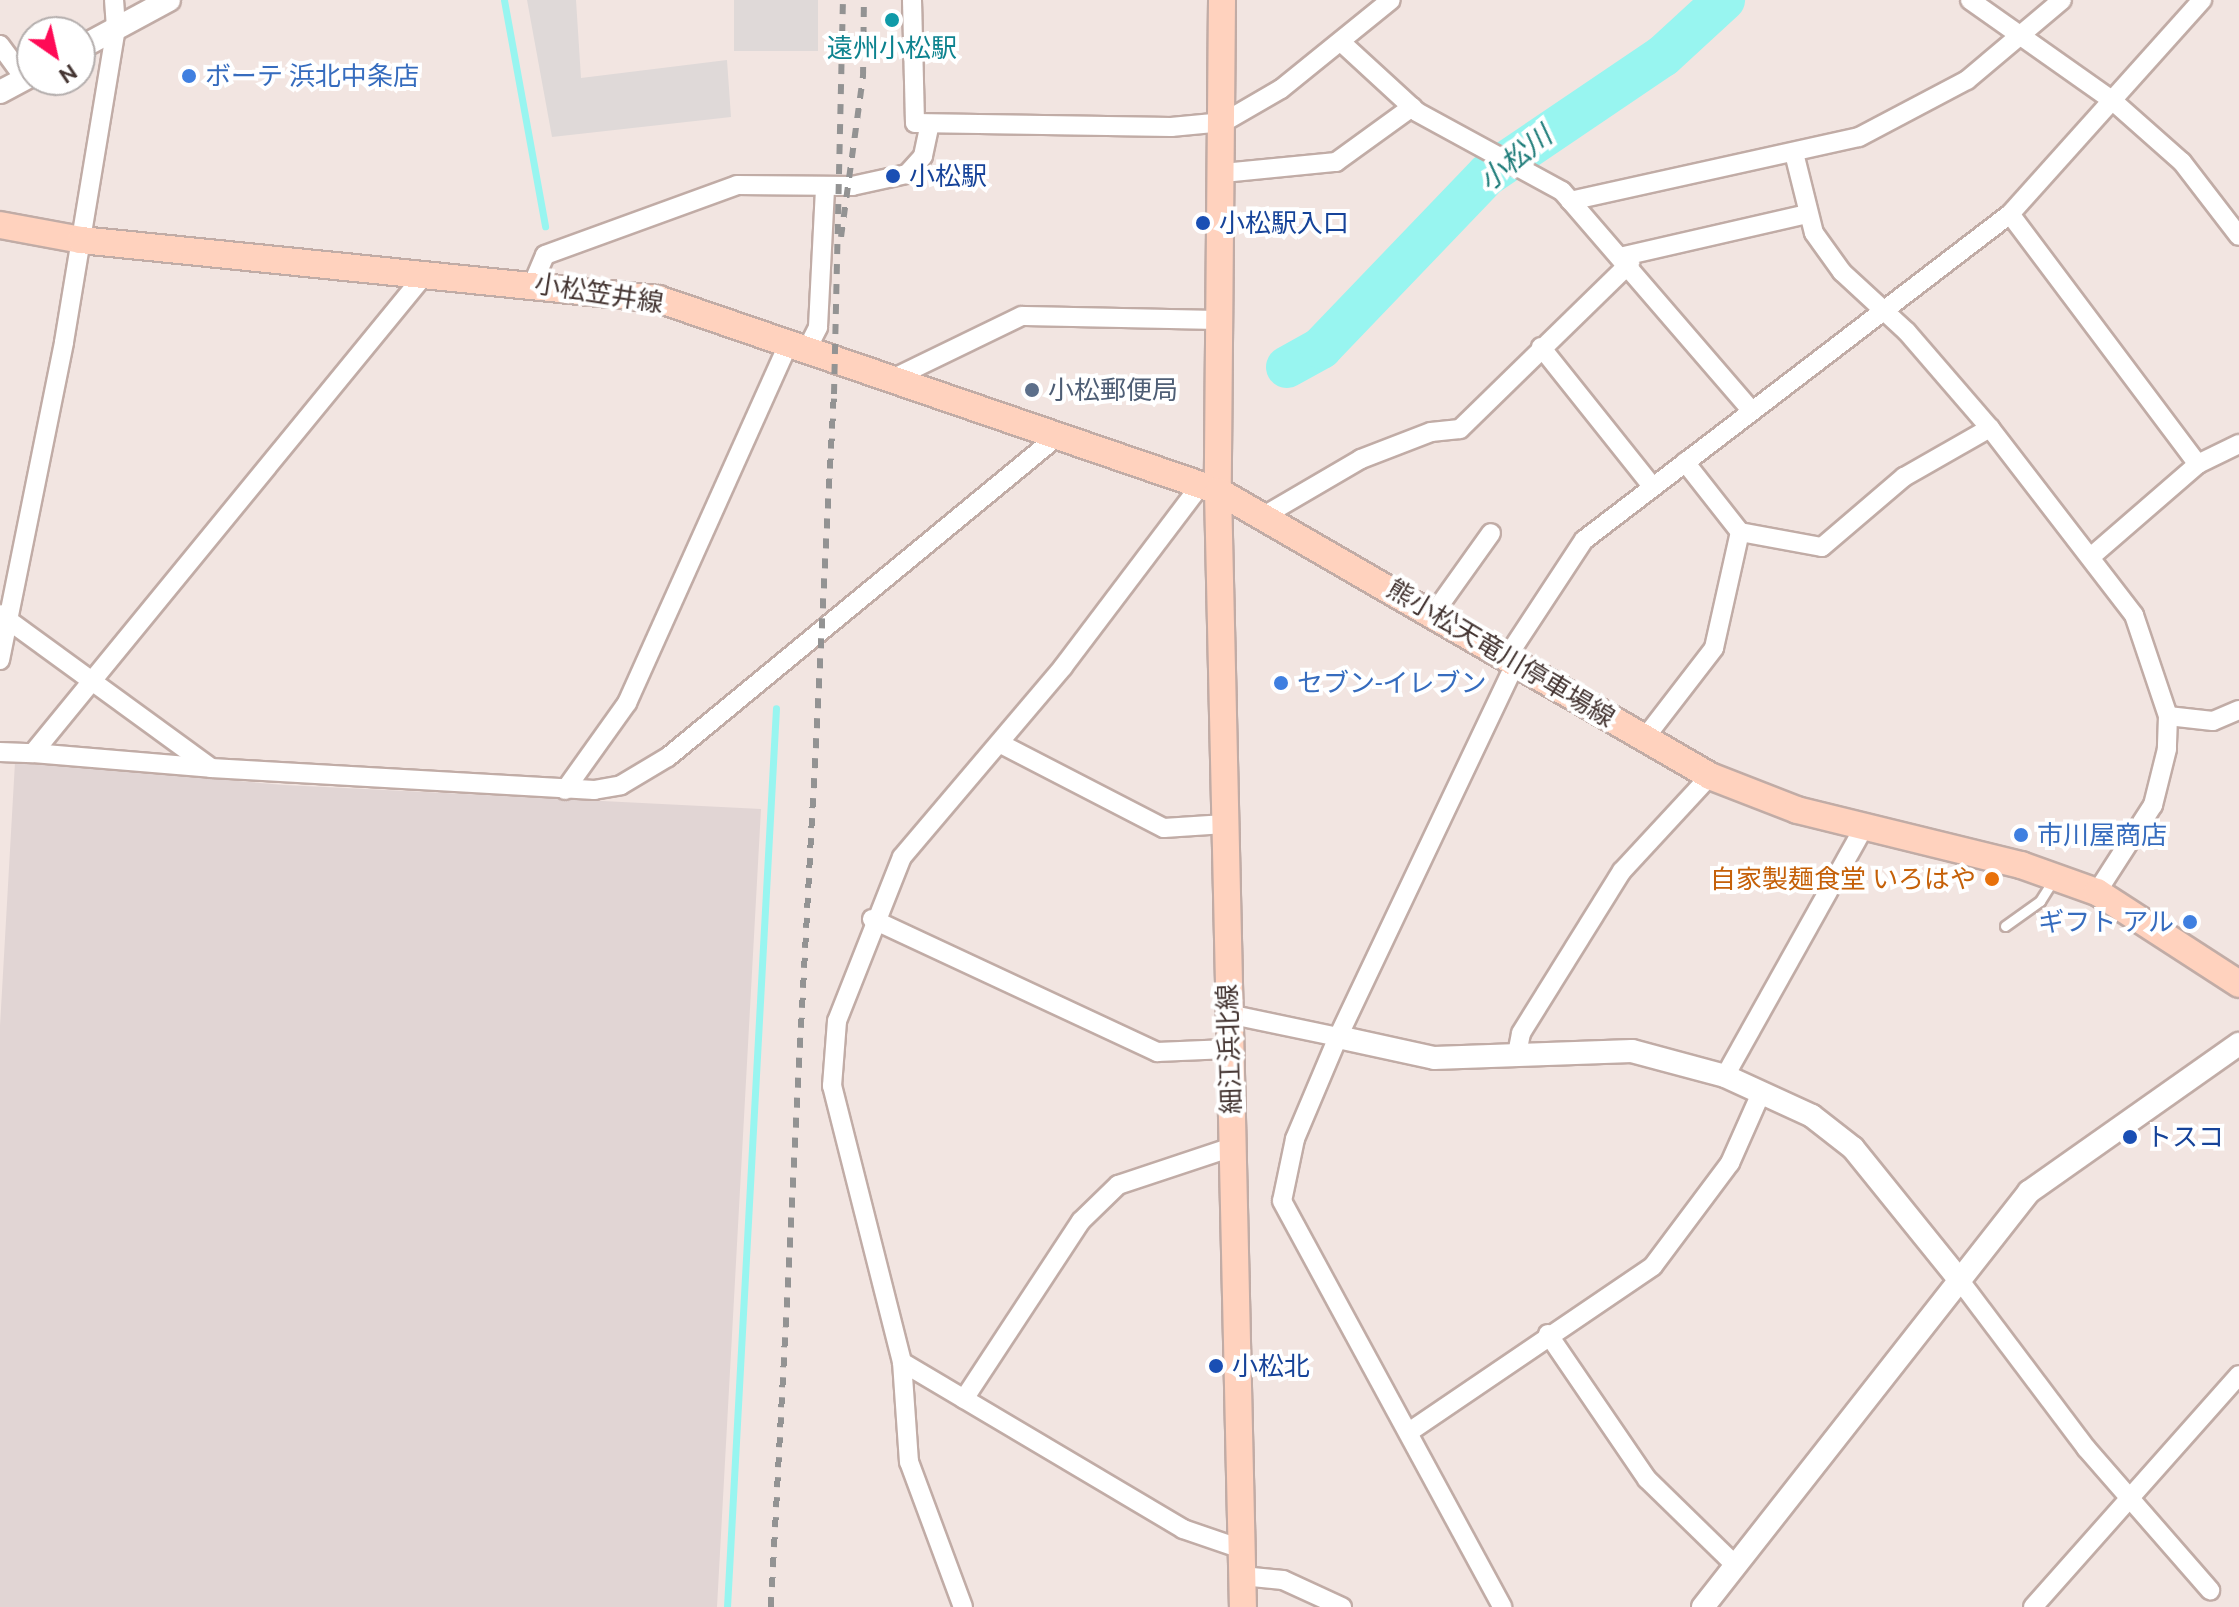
<!DOCTYPE html>
<meta charset="utf-8">
<style>
body{margin:0}
#map{position:relative;width:2239px;height:1607px;overflow:hidden;background:#f2e5e1;font-family:Ubuntu,"Noto Sans JP",sans-serif}
div>[style]{position:absolute}
.industrial>*{inset:0;background:#e1d5d4}
.parking>*{inset:0;background:#dfd9d8;transform-origin:0 0}
.stream>*{height:7px;margin:-3.5px;padding:0 3.5px;transform-origin:3.5px;border-radius:3.5px;background:#98f5f0}
.river>*{height:42px;margin:-21px;padding:0 21px;transform-origin:21px;border-radius:21px;background:#98f5f0}
.roads{filter:drop-shadow(2px 0 #c1aca6) drop-shadow(-2px 0 #c1aca6) drop-shadow(0 2px #c1aca6) drop-shadow(0 -2px #c1aca6)}
.service>*{height:9px;margin:-4.5px;padding:0 4.5px;transform-origin:4.5px;border-radius:4.5px;background:#fff}
.minor>*{height:18px;margin:-9px;padding:0 9px;transform-origin:9px;border-radius:9px;background:#fff}
.tertiary>*{height:22px;margin:-11px;padding:0 11px;transform-origin:11px;border-radius:11px;background:#fff}
.secondary>*{height:26px;margin:-13px;padding:0 13px;transform-origin:13px;border-radius:13px;background:#ffd2be}
.rail>*{height:6px;margin-top:-3px;transform-origin:0;background:repeating-linear-gradient(90deg,#939393 0 10px,transparent 0 20px)}
.dots>*{width:22px;height:22px;translate:-50% -50%;box-sizing:border-box;border:4px solid #fff;border-radius:50%}
span{translate:-50% -50%;white-space:nowrap;text-align:center;line-height:1.15;-webkit-text-stroke:8px #fff;paint-order:stroke}
.culture-label{font-size:26px;color:#0d838f}
.shop-label{font-size:26px;color:#366cbe}
.left{translate:0 -50%;text-align:left}
.right{translate:-100% -50%;text-align:right}
.transit-label{font-size:26px;color:#164399}
.street-label{font-size:26px;color:#443532}
.service-label{font-size:26px;color:#4e5e75}
.food-label{font-size:26px;color:#c56008}
.water-label{font-size:28px;color:#1e7c79;font-style:italic}
.north{position:absolute;left:16px;top:16px;width:80px;height:80px;box-sizing:border-box;background:#fff;border:2px solid #b4aead;border-radius:50%;rotate:146deg;font-size:22px;font-weight:700;line-height:32px;text-align:center;color:#443532}
.north::after{content:'';display:block;margin:auto;width:28px;height:36px;background:#ff0b56;clip-path:polygon(50% 0,100% 100%,50% 72%,0 100%)}
</style>
<div id="map">
<div class="industrial">
<div style="clip-path:polygon(15px 762px,284px 785px,761px 809px,717px 1607px,0 1607px,0 1026px)"></div>
</div>
<div class="parking">
<div style="clip-path:polygon(527px 0,576px 0,581px 78px,727px 60px,731px 117px,552px 137px)"></div>
<div style="left:734px;top:0;width:84px;height:51px"></div>
</div>
<div class="stream">
<div style="left:504px;top:0;width:230px;rotate:79.7deg"></div>
<div style="left:727px;top:1607px;width:900px;rotate:-86.88deg"></div>
</div>
<div class="river">
<div style="left:1287px;top:367px;width:39px;rotate:-29deg"></div>
<div style="left:1321px;top:348px;width:240px;rotate:-46.2deg"></div>
<div style="left:1487px;top:175px;width:212px;rotate:-34.1deg"></div>
<div style="left:1663px;top:56px;width:83px;rotate:-42.6deg"></div>
</div>
<div class="roads">
<div class="service">
<div style="left:2005px;top:926px;width:43px;rotate:-35.5deg"></div>
<div style="left:2040px;top:901px;width:25px;rotate:-58deg"></div>
</div>
<div class="minor">
<div style="left:912px;top:0;width:123px;rotate:88.6deg"></div>
<div style="left:915px;top:123px;width:256px;rotate:0.9deg"></div>
<div style="left:1171px;top:127px;width:53px;rotate:-5.4deg"></div>
<div style="left:1224px;top:122px;width:66px;rotate:-30.1deg"></div>
<div style="left:1281px;top:89px;width:141px;rotate:-39deg"></div>
<div style="left:1970px;top:0;width:175px;rotate:35.2deg"></div>
<div style="left:2113px;top:101px;width:92px;rotate:41.5deg"></div>
<div style="left:2182px;top:162px;width:93px;rotate:52.4deg"></div>
<div style="left:1341px;top:42px;width:103px;rotate:42.6deg"></div>
<div style="left:1417px;top:112px;width:165px;rotate:28.6deg"></div>
<div style="left:1562px;top:191px;width:289px;rotate:49.2deg"></div>
<div style="left:0;top:45px;width:42px;rotate:53.7deg"></div>
<div style="left:1795px;top:157px;width:78px;rotate:76deg"></div>
<div style="left:1814px;top:233px;width:48px;rotate:54.3deg"></div>
<div style="left:1842px;top:272px;width:88px;rotate:42.7deg"></div>
<div style="left:1907px;top:332px;width:127px;rotate:49.2deg"></div>
<div style="left:1990px;top:428px;width:236px;rotate:52.4deg"></div>
<div style="left:2134px;top:615px;width:107px;rotate:71.4deg"></div>
<div style="left:2168px;top:716px;width:33px;rotate:92deg"></div>
<div style="left:2167px;top:749px;width:58px;rotate:104deg"></div>
<div style="left:2153px;top:805px;width:103px;rotate:122.8deg"></div>
<div style="left:1223px;top:173px;width:114px;rotate:-5.6deg"></div>
<div style="left:1336px;top:162px;width:94px;rotate:-35.9deg"></div>
<div style="left:1570px;top:201px;width:296px;rotate:-12.5deg"></div>
<div style="left:1859px;top:137px;width:122px;rotate:-27.8deg"></div>
<div style="left:1967px;top:80px;width:124px;rotate:-40.1deg"></div>
<div style="left:2010px;top:214px;width:313px;rotate:53.1deg"></div>
<div style="left:1624px;top:256px;width:189px;rotate:-12.9deg"></div>
<div style="left:534px;top:281px;width:28px;rotate:-67deg"></div>
<div style="left:545px;top:255px;width:204px;rotate:-20deg"></div>
<div style="left:737px;top:185px;width:115px;rotate:0.5deg"></div>
<div style="left:852px;top:186px;width:56px;rotate:-12.3deg"></div>
<div style="left:907px;top:174px;width:24px;rotate:-48deg"></div>
<div style="left:923px;top:156px;width:30px;rotate:-78deg"></div>
<div style="left:1541px;top:347px;width:176px;rotate:51.4deg"></div>
<div style="left:805px;top:353px;width:29px;rotate:-63deg"></div>
<div style="left:818px;top:327px;width:140px;rotate:-87.1deg"></div>
<div style="left:892px;top:379px;width:144px;rotate:-25.9deg"></div>
<div style="left:1022px;top:316px;width:199px;rotate:1.2deg"></div>
<div style="left:1685px;top:462px;width:89px;rotate:51.8deg"></div>
<div style="left:1740px;top:532px;width:83px;rotate:10.4deg"></div>
<div style="left:1822px;top:547px;width:108px;rotate:-40.5deg"></div>
<div style="left:1904px;top:477px;width:99px;rotate:-29.7deg"></div>
<div style="left:1267px;top:514px;width:109px;rotate:-30.3deg"></div>
<div style="left:1361px;top:459px;width:75px;rotate:-21.1deg"></div>
<div style="left:1431px;top:432px;width:29px;rotate:-6deg"></div>
<div style="left:1460px;top:429px;width:238px;rotate:-44.3deg"></div>
<div style="left:2093px;top:555px;width:139px;rotate:-40.9deg"></div>
<div style="left:2198px;top:464px;width:46px;rotate:-26deg"></div>
<div style="left:1434px;top:613px;width:98px;rotate:-54.5deg"></div>
<div style="left:0;top:614px;width:261px;rotate:36.1deg"></div>
<div style="left:211px;top:768px;width:384px;rotate:3.3deg"></div>
<div style="left:594px;top:790px;width:27px;rotate:-10deg"></div>
<div style="left:621px;top:785px;width:55px;rotate:-30.8deg"></div>
<div style="left:668px;top:757px;width:500px;rotate:-39.48deg"></div>
<div style="left:1507px;top:657px;width:140px;rotate:-56.7deg"></div>
<div style="left:1584px;top:540px;width:536px;rotate:-37.43deg"></div>
<div style="left:2010px;top:214px;width:288px;rotate:-48.1deg"></div>
<div style="left:0;top:660px;width:324px;rotate:-78.6deg"></div>
<div style="left:64px;top:342px;width:318px;rotate:-80.6deg"></div>
<div style="left:116px;top:28px;width:28px;rotate:-94deg"></div>
<div style="left:2168px;top:716px;width:45px;rotate:6.3deg"></div>
<div style="left:2213px;top:721px;width:28px;rotate:-23deg"></div>
<div style="left:1644px;top:739px;width:115px;rotate:-52.4deg"></div>
<div style="left:1714px;top:648px;width:119px;rotate:-77.4deg"></div>
<div style="left:1001px;top:744px;width:183px;rotate:27.3deg"></div>
<div style="left:1164px;top:828px;width:61px;rotate:-3.8deg"></div>
<div style="left:0;top:752px;width:33px;rotate:2deg"></div>
<div style="left:33px;top:753px;width:620px;rotate:-50.69deg"></div>
<div style="left:33px;top:753px;width:178px;rotate:4.8deg"></div>
<div style="left:565px;top:790px;width:107px;rotate:-54.5deg"></div>
<div style="left:627px;top:703px;width:390px;rotate:-65.8deg"></div>
<div style="left:872px;top:919px;width:315px;rotate:25deg"></div>
<div style="left:1157px;top:1052px;width:71px;rotate:-2.4deg"></div>
<div style="left:1228px;top:1014px;width:112px;rotate:11.8deg"></div>
<div style="left:1338px;top:1037px;width:415px;rotate:-64.6deg"></div>
<div style="left:1338px;top:1037px;width:111px;rotate:112.9deg"></div>
<div style="left:1295px;top:1139px;width:63px;rotate:101.8deg"></div>
<div style="left:1282px;top:1201px;width:462px;rotate:61.5deg"></div>
<div style="left:1517px;top:1054px;width:21px;rotate:-79deg"></div>
<div style="left:1521px;top:1033px;width:191px;rotate:-58.1deg"></div>
<div style="left:1622px;top:871px;width:129px;rotate:-47.2deg"></div>
<div style="left:1725px;top:1076px;width:287px;rotate:-60.8deg"></div>
<div style="left:1958px;top:1278px;width:213px;rotate:53deg"></div>
<div style="left:2086px;top:1448px;width:189px;rotate:48.9deg"></div>
<div style="left:1548px;top:1334px;width:176px;rotate:55.7deg"></div>
<div style="left:1647px;top:1479px;width:124px;rotate:44.3deg"></div>
<div style="left:902px;top:1362px;width:327px;rotate:30.7deg"></div>
<div style="left:1183px;top:1529px;width:61px;rotate:19deg"></div>
<div style="left:964px;top:1399px;width:213px;rotate:-56.7deg"></div>
<div style="left:1081px;top:1221px;width:52px;rotate:-44.2deg"></div>
<div style="left:1118px;top:1185px;width:120px;rotate:-18.4deg"></div>
<div style="left:1409px;top:1432px;width:295px;rotate:-34.2deg"></div>
<div style="left:1653px;top:1266px;width:129px;rotate:-53.2deg"></div>
<div style="left:1730px;top:1163px;width:77px;rotate:-66.1deg"></div>
<div style="left:1242px;top:1576px;width:41px;rotate:5.6deg"></div>
<div style="left:1283px;top:1580px;width:65px;rotate:24.6deg"></div>
<div style="left:963px;top:1607px;width:155px;rotate:-110.4deg"></div>
<div style="left:909px;top:1462px;width:100px;rotate:-94deg"></div>
<div style="left:902px;top:1362px;width:285px;rotate:-104.2deg"></div>
<div style="left:832px;top:1086px;width:65px;rotate:-85.6deg"></div>
<div style="left:837px;top:1021px;width:176px;rotate:-68.4deg"></div>
<div style="left:902px;top:857px;width:249px;rotate:-49.7deg"></div>
<div style="left:1063px;top:667px;width:227px;rotate:-52.9deg"></div>
<div style="left:2033px;top:1607px;width:310px;rotate:-48.4deg"></div>
</div>
<div class="tertiary">
<div style="left:80px;top:48px;width:101px;rotate:-28.3deg"></div>
<div style="left:0;top:92px;width:36px;rotate:-28deg"></div>
<div style="left:1338px;top:1037px;width:98px;rotate:12.3deg"></div>
<div style="left:1434px;top:1058px;width:198px;rotate:-2deg"></div>
<div style="left:1632px;top:1051px;width:96px;rotate:15deg"></div>
<div style="left:1725px;top:1076px;width:96px;rotate:24.7deg"></div>
<div style="left:1812px;top:1116px;width:52px;rotate:38deg"></div>
<div style="left:1853px;top:1148px;width:167px;rotate:51.1deg"></div>
<div style="left:1703px;top:1607px;width:528px;rotate:-51.85deg"></div>
<div style="left:2029px;top:1192px;width:257px;rotate:-35.2deg"></div>
</div>
<div class="secondary">
<div style="left:1222px;top:0;width:491px;rotate:90.5deg"></div>
<div style="left:1218px;top:491px;width:1116px;rotate:88.72deg"></div>
<div style="left:0;top:225px;width:82px;rotate:10.5deg"></div>
<div style="left:81px;top:240px;width:580px;rotate:5.84deg"></div>
<div style="left:658px;top:299px;width:592px;rotate:18.92deg"></div>
<div style="left:1218px;top:491px;width:569px;rotate:30.08deg"></div>
<div style="left:1710px;top:776px;width:93px;rotate:21.3deg"></div>
<div style="left:1797px;top:810px;width:231px;rotate:13.8deg"></div>
<div style="left:2021px;top:865px;width:81px;rotate:19.6deg"></div>
<div style="left:2097px;top:892px;width:169px;rotate:32.9deg"></div>
</div>
</div>
<div class="rail">
<div style="left:841px;top:237px;width:162px;rotate:-82.2deg"></div>
<div style="left:863px;top:77px;width:77px;rotate:-89.3deg"></div>
<div style="left:771px;top:1607px;width:1215px;rotate:-87.03deg"></div>
<div style="left:834px;top:394px;width:394px;rotate:-88.7deg"></div>
</div>
<div class="dots">
<div style="left:892px;top:20px;background:#0f9aa8"></div>
<div style="left:189px;top:76px;background:#3f7fe0"></div>
<div style="left:893px;top:176px;background:#1a4fb4"></div>
<div style="left:1203px;top:223px;background:#1a4fb4"></div>
<div style="left:1032px;top:390px;background:#5c6f8a"></div>
<div style="left:1281px;top:683px;background:#3f7fe0"></div>
<div style="left:2021px;top:835px;background:#3f7fe0"></div>
<div style="left:1992px;top:879px;background:#e8710a"></div>
<div style="left:2190px;top:922px;background:#3f7fe0"></div>
<div style="left:2130px;top:1137px;background:#1a4fb4"></div>
<div style="left:1216px;top:1366px;background:#1a4fb4"></div>
</div>
<div class="culture-label">
<span style="left:892px;top:48px">遠州小松駅</span>
</div>
<div class="shop-label">
<span class="left" style="left:205px;top:76px">ボーテ 浜北中条店</span>
<span class="left" style="left:1297px;top:683px">セブン-イレブン</span>
<span class="left" style="left:2037px;top:835px">市川屋商店</span>
<span class="right" style="left:2174px;top:922px">ギフト アル</span>
</div>
<div class="transit-label">
<span class="left" style="left:909px;top:176px">小松駅</span>
<span class="left" style="left:1219px;top:223px">小松駅入口</span>
<span class="left" style="left:2146px;top:1137px">トスコ</span>
<span class="left" style="left:1232px;top:1366px">小松北</span>
</div>
<div class="street-label">
<span style="left:599px;top:293px;rotate:9deg">小松笠井線</span>
<span style="left:1501px;top:653px;rotate:31deg">熊小松天竜川停車場線</span>
<span style="left:1229px;top:1049px;rotate:-92deg">細江浜北線</span>
</div>
<div class="service-label">
<span class="left" style="left:1048px;top:390px">小松郵便局</span>
</div>
<div class="food-label">
<span class="right" style="left:1976px;top:879px">自家製麺食堂 いろはや</span>
</div>
<div class="water-label">
<span style="left:1515px;top:158px;rotate:-39deg">小松川</span>
</div>
<div class="north">N</div>
</div>
